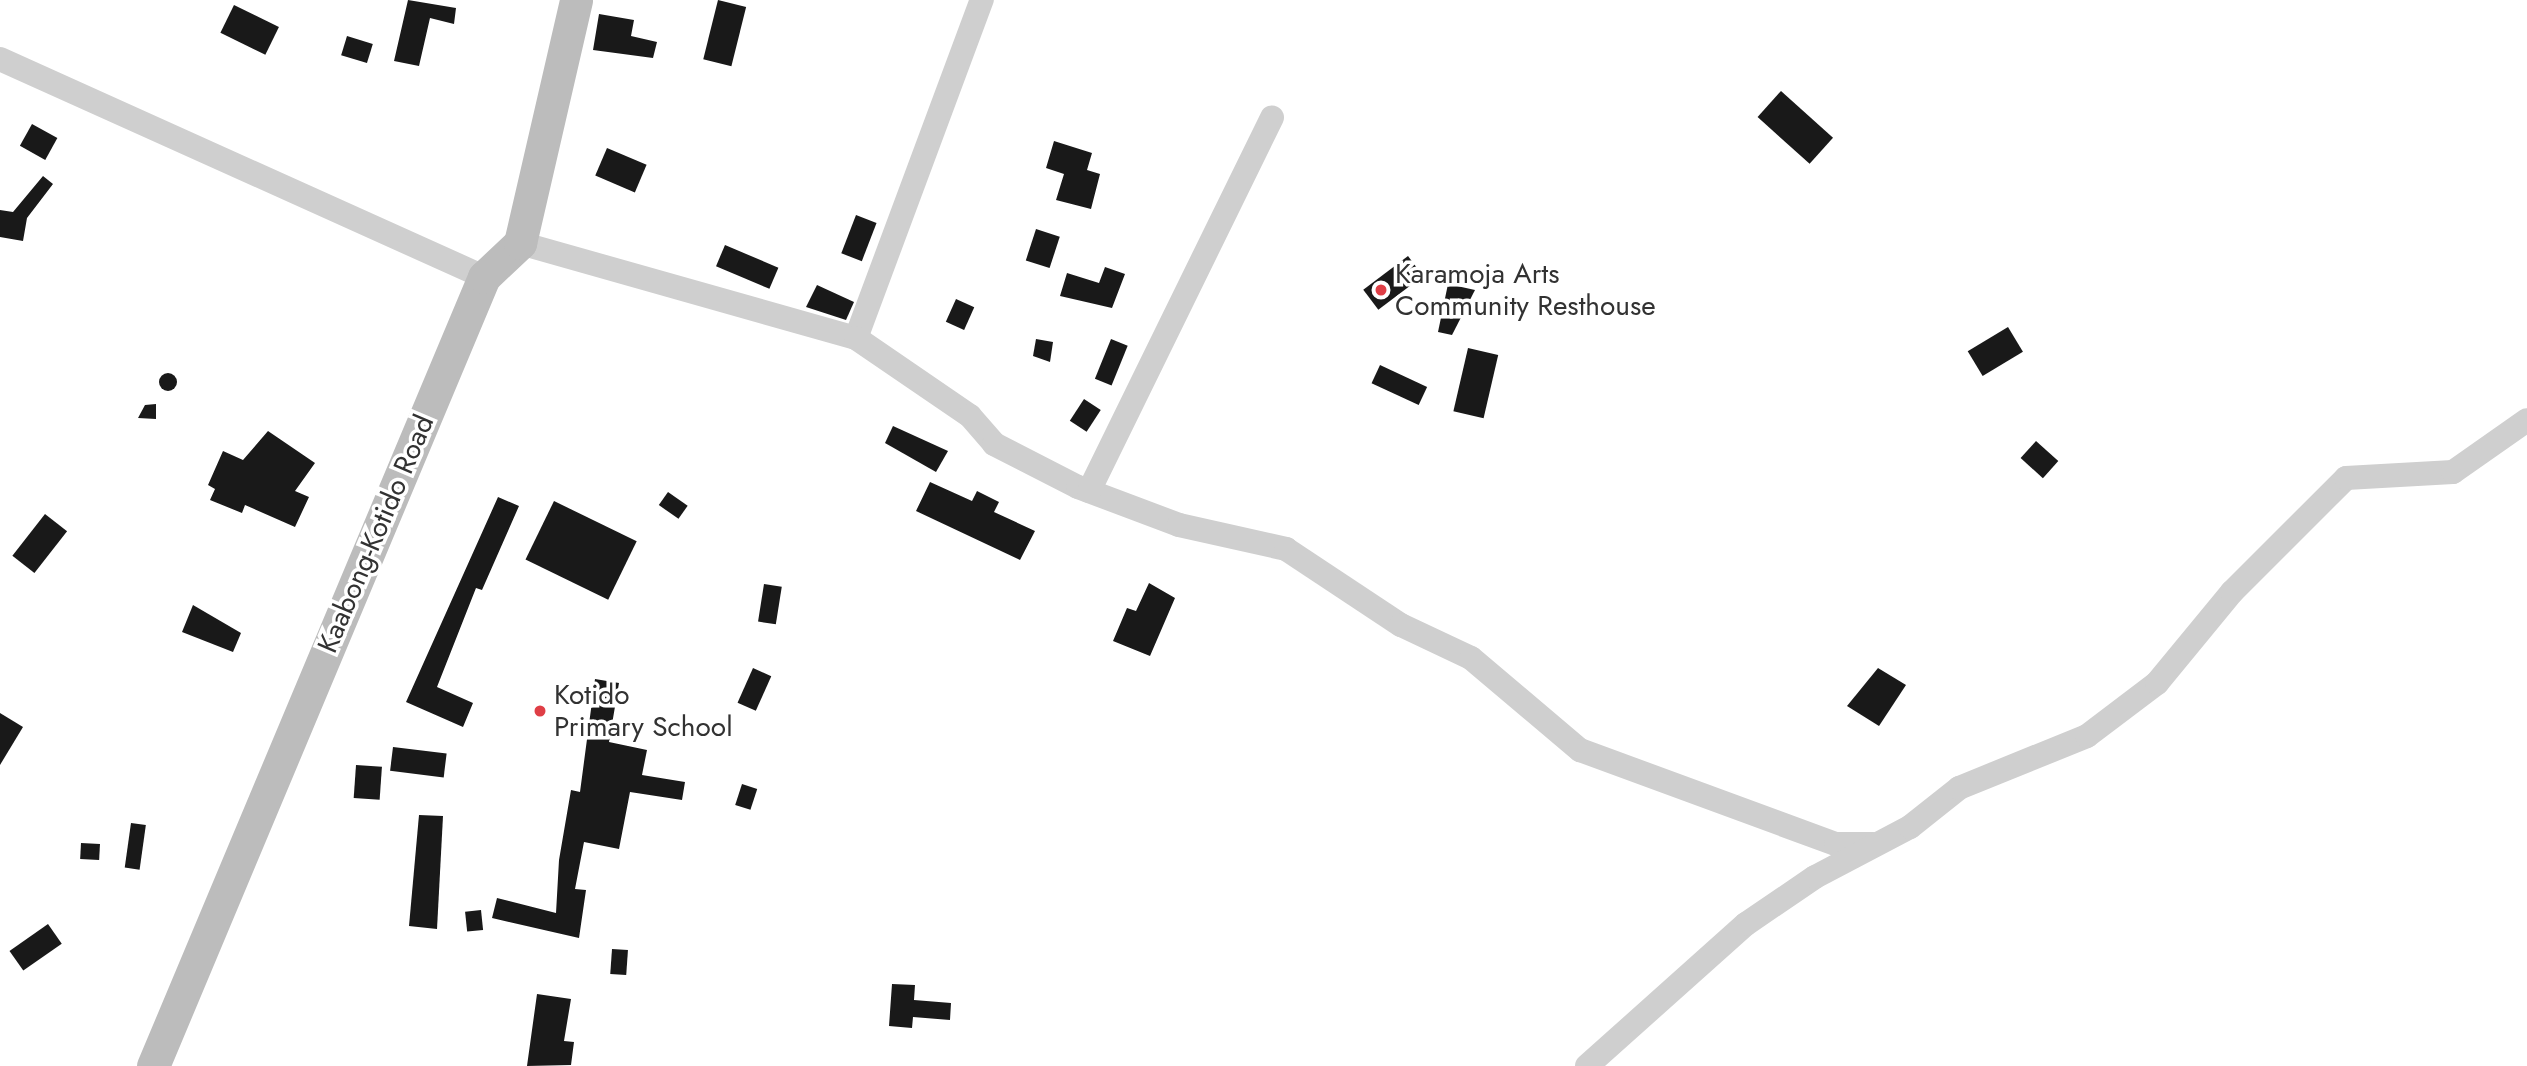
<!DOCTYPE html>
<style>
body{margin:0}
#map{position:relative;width:2527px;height:1066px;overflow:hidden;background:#fff;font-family:Jost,sans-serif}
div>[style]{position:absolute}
.building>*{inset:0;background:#191919;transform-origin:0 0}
.round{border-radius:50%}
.street>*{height:24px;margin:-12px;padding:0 12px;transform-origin:12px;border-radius:12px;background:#cfcfcf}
.secondary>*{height:33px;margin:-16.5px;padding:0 16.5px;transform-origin:16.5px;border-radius:16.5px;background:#bcbcbc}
.dots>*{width:19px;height:19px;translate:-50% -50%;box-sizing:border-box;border:4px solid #fff;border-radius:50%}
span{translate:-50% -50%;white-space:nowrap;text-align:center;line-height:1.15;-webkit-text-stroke:7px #fff;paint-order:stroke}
.poi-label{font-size:28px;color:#323232}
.left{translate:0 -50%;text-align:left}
.street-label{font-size:28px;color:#323232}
</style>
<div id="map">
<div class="building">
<div style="clip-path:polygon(408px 0,456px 8px,454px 24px,430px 18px,419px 66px,394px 61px)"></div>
<div style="left:718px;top:0;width:29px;height:61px;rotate:14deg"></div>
<div style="left:234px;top:5px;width:50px;height:31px;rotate:26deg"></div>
<div style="clip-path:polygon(599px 14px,634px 20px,631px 36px,657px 42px,653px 58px,593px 50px)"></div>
<div style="left:347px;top:36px;width:27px;height:20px;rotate:17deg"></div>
<div style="left:1781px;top:91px;width:70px;height:35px;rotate:42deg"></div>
<div style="left:32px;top:124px;width:29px;height:25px;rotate:29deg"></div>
<div style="clip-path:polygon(1054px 141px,1092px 153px,1087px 170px,1100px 174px,1091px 209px,1056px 200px,1064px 174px,1046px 168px)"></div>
<div style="left:607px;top:148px;width:43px;height:30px;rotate:23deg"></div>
<div style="clip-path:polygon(43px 176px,53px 184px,27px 218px,23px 241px,0 237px,0 210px,13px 212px)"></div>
<div style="left:856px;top:215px;width:22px;height:41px;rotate:21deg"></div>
<div style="left:1036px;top:229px;width:25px;height:33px;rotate:18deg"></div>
<div style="left:725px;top:245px;width:58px;height:23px;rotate:23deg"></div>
<div style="left:1408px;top:256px;width:25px;height:56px;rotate:53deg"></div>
<div style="clip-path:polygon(1105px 267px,1125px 274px,1112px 308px,1060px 296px,1067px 273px,1099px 283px)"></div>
<div style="clip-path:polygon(1448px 284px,1475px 290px,1452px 335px,1438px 332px)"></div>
<div style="clip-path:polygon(817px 285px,854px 302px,846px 320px,806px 307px)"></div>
<div style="left:956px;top:299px;width:20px;height:25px;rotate:24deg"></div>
<div style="left:2008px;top:327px;width:29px;height:47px;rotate:59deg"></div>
<div style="clip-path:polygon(1036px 339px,1053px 342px,1050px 362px,1033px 356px)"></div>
<div style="left:1111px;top:339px;width:18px;height:43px;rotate:22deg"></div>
<div style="left:1468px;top:348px;width:31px;height:65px;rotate:13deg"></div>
<div style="left:1380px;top:365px;width:52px;height:20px;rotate:25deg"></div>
<div class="round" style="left:159px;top:373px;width:18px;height:18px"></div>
<div style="left:1084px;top:399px;width:20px;height:26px;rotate:33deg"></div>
<div style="clip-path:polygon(156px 404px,156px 419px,138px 418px,145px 405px)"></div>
<div style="clip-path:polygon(893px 426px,948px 451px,936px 472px,885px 443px)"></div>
<div style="clip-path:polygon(268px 431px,315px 463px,295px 491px,309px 497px,295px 527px,245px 505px,242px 513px,210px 500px,215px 489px,208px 485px,223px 451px,243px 460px)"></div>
<div style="left:2036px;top:441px;width:30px;height:23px;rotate:42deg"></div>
<div style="clip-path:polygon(930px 482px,972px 501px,977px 491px,999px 502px,994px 512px,1035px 531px,1020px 560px,916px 511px)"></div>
<div style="left:668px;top:492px;width:24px;height:16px;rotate:35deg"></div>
<div style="clip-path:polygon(498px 497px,519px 506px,482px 590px,476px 588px,437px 687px,473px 703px,463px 727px,406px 702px)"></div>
<div style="left:554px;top:501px;width:92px;height:65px;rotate:26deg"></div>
<div style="left:45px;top:514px;width:28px;height:53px;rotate:38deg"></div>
<div style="clip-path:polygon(1149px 583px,1175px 598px,1150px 656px,1113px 641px,1127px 608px,1136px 611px)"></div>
<div style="left:764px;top:584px;width:18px;height:38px;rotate:9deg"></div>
<div style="clip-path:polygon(193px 605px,241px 633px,233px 652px,182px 632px)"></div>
<div style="left:753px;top:668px;width:20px;height:38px;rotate:24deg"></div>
<div style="clip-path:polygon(1878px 668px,1906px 685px,1879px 726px,1847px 706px)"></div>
<div style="clip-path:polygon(595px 679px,619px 683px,609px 742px,647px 750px,642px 775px,685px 782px,682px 800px,630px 792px,619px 849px,584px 842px,575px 889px,586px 890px,579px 938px,492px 918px,497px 898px,556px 913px,559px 860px,571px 790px,580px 792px)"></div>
<div style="clip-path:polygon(0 713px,23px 727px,0 765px)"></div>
<div style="left:393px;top:747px;width:54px;height:24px;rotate:7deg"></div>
<div style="left:356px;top:765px;width:26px;height:33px;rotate:4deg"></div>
<div style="left:742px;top:784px;width:16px;height:22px;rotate:18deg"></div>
<div style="clip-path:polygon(419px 815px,443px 816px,437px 929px,409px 926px)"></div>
<div style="left:131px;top:823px;width:15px;height:45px;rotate:8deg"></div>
<div style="left:81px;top:843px;width:19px;height:16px;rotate:3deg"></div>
<div style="left:481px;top:910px;width:20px;height:16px;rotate:84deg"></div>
<div style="left:48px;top:924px;width:24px;height:47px;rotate:55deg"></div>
<div style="left:612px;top:949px;width:16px;height:25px;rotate:4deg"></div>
<div style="clip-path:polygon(892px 984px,915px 985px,914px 1000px,951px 1003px,950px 1020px,913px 1017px,912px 1028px,889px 1026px)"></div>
<div style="clip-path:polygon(537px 994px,571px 999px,564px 1041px,574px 1042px,571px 1065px,527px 1066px)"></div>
</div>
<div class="street">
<div style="left:0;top:59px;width:531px;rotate:24.25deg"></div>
<div style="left:520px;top:243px;width:349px;rotate:15.8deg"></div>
<div style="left:856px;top:338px;width:361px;rotate:-69.6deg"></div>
<div style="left:856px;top:338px;width:138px;rotate:34.4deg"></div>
<div style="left:970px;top:416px;width:37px;rotate:49deg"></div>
<div style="left:994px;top:444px;width:94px;rotate:27.1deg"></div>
<div style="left:1078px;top:487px;width:108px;rotate:20.6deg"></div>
<div style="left:1179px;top:525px;width:110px;rotate:12.6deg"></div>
<div style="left:1286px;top:549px;width:138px;rotate:33.5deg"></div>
<div style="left:1401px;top:625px;width:77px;rotate:25.2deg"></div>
<div style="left:1471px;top:658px;width:143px;rotate:40.2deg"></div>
<div style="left:1580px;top:750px;width:273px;rotate:20.2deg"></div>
<div style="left:1836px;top:844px;width:37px"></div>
<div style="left:1089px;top:491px;width:416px;rotate:-63.9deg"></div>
<div style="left:1587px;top:1066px;width:213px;rotate:-41.8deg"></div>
<div style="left:1746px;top:924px;width:83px;rotate:-34.3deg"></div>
<div style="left:1815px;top:877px;width:107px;rotate:-27.8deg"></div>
<div style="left:1910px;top:827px;width:63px;rotate:-38.5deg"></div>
<div style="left:1959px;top:788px;width:138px;rotate:-22.1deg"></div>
<div style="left:2087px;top:736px;width:88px;rotate:-37.1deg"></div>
<div style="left:2157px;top:683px;width:118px;rotate:-50.5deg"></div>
<div style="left:2232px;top:592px;width:161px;rotate:-45deg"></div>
<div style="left:2346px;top:478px;width:107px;rotate:-3.2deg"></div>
<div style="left:2453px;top:472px;width:90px;rotate:-35.1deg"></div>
</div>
<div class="secondary">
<div style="left:153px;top:1066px;width:856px;rotate:-67.24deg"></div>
<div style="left:484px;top:277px;width:50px;rotate:-43.4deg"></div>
<div style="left:520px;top:243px;width:249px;rotate:-77deg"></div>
</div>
<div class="dots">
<div style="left:1381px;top:290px;background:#df3e46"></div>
<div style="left:540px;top:711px;background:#df3e46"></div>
</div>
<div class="poi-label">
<span class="left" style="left:1395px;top:290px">Karamoja Arts<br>Community Resthouse</span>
<span class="left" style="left:554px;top:711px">Kotido<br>Primary School</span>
</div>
<div class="street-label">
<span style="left:376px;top:534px;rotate:-67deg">Kaabong-Kotido Road</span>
</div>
</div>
